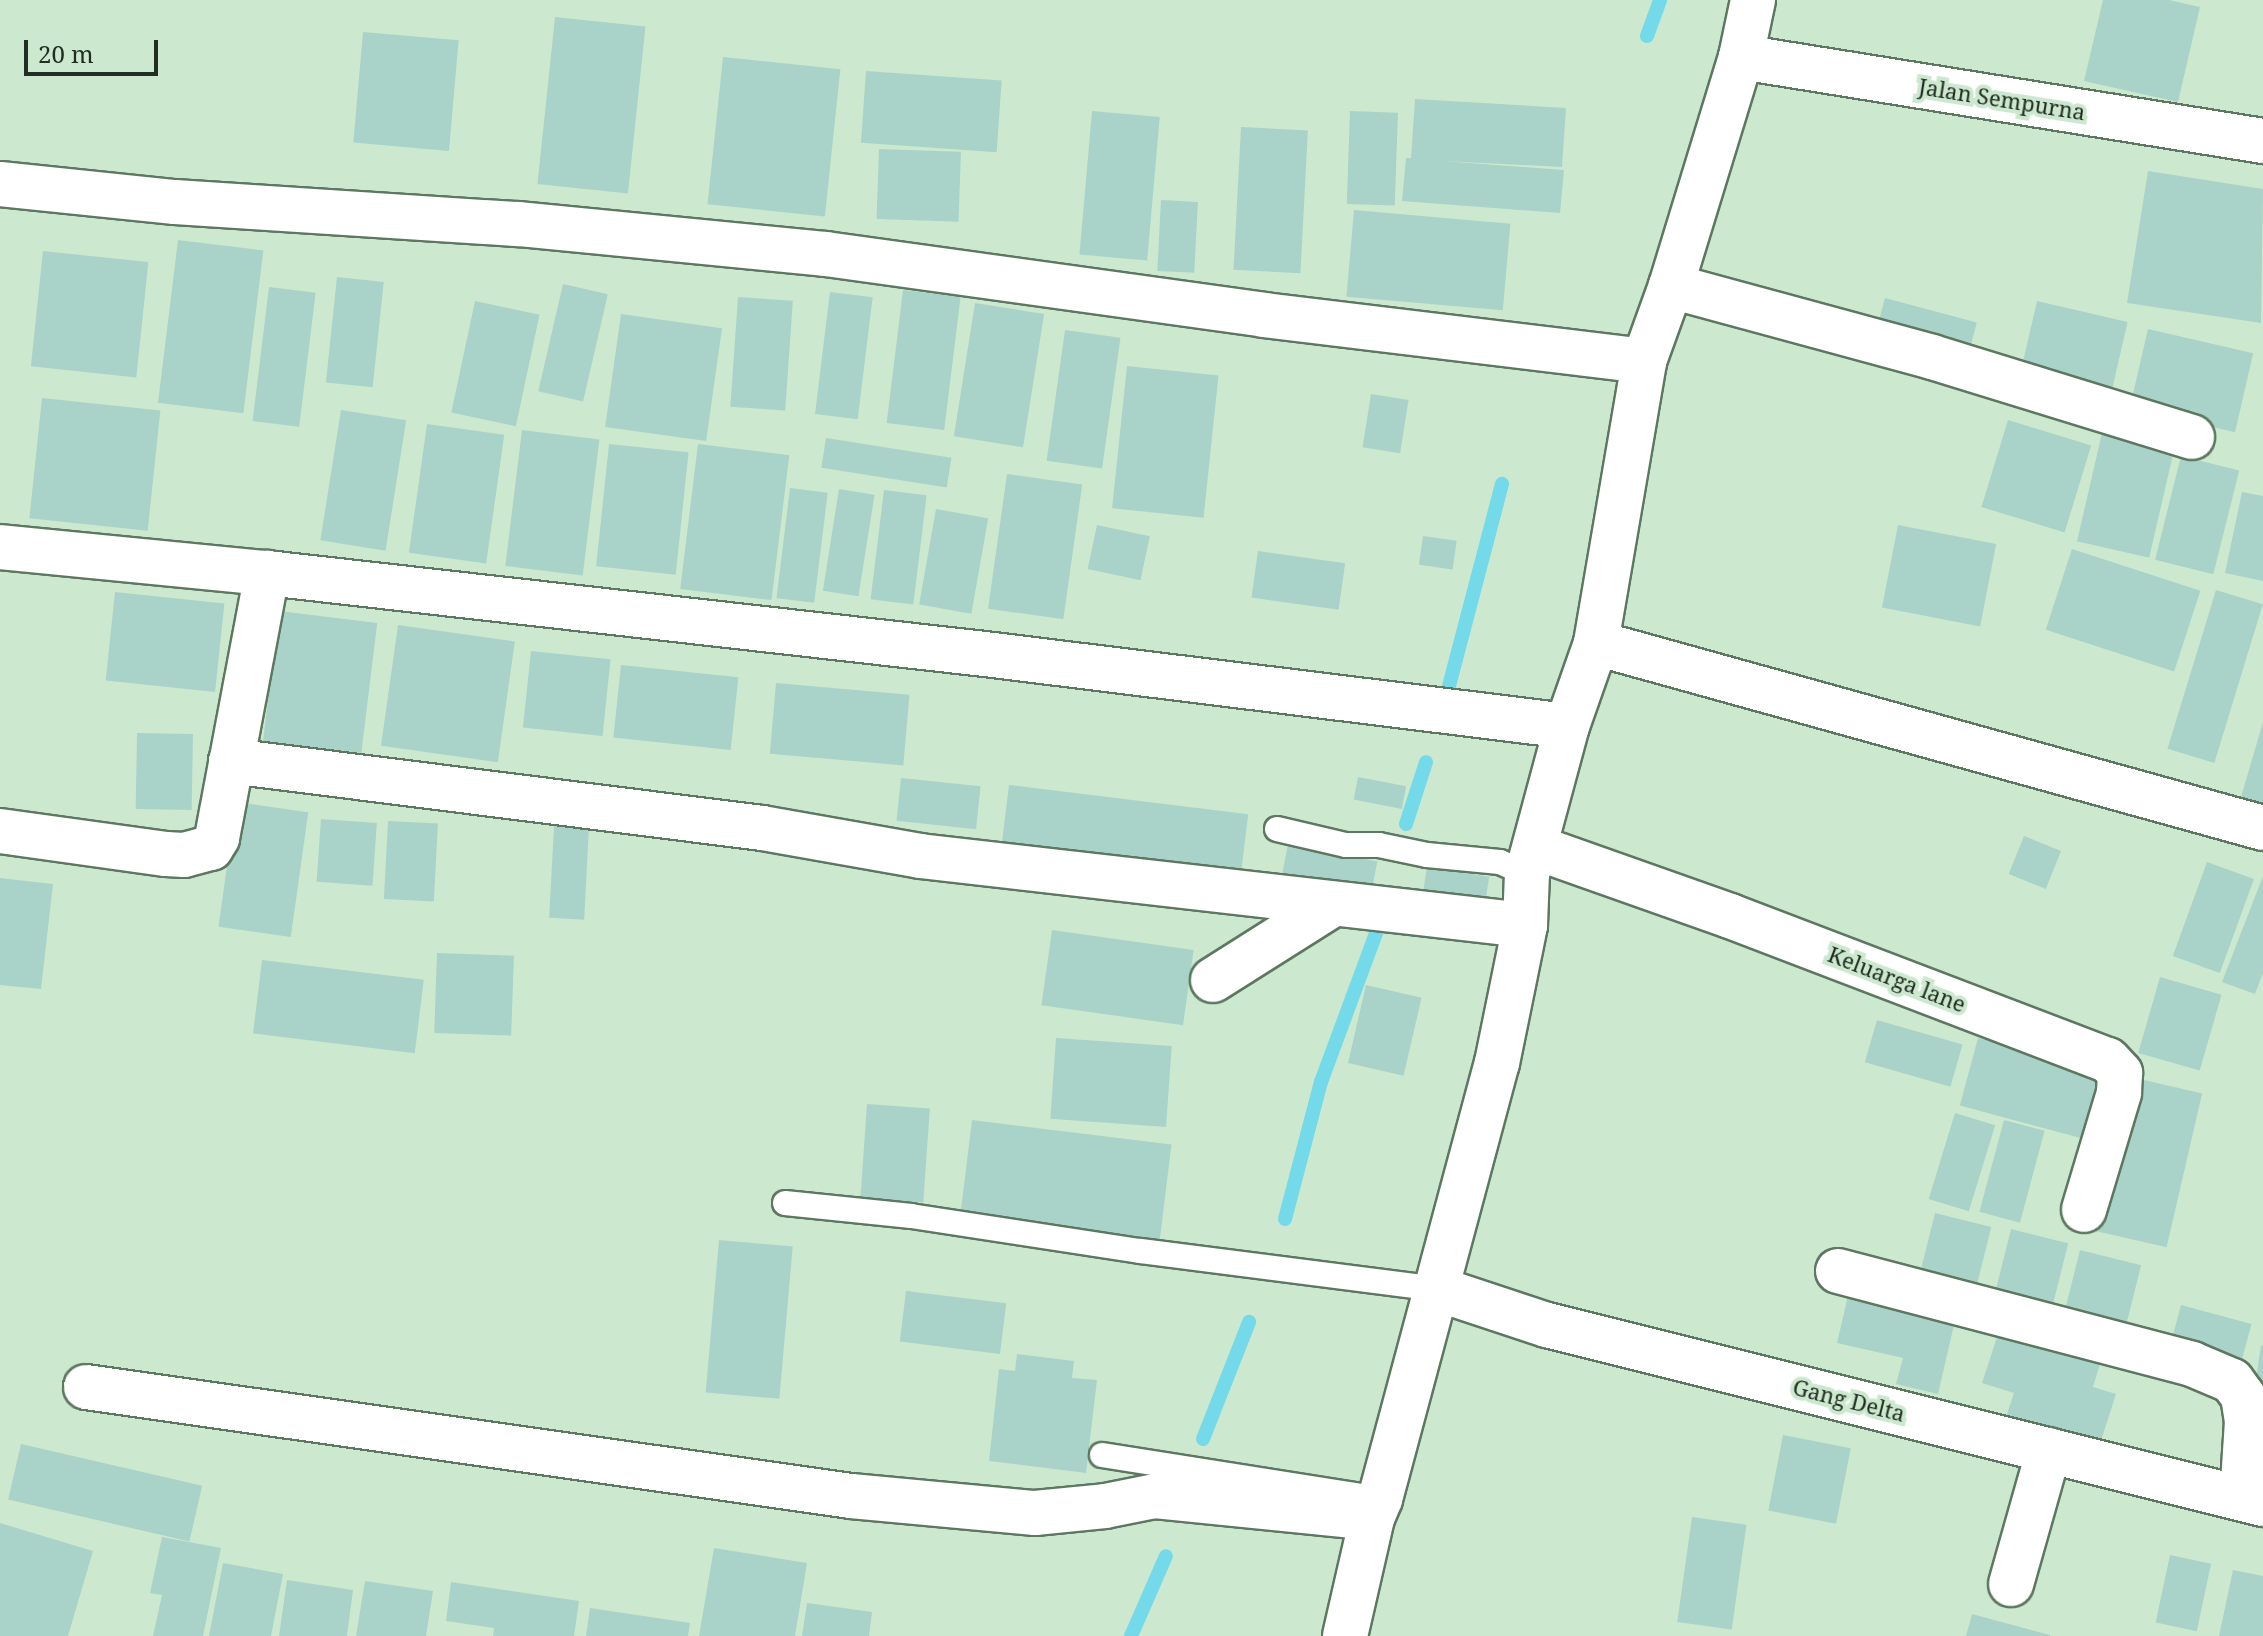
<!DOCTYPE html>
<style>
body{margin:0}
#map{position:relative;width:2263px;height:1636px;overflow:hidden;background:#cce9cf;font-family:"Noto Serif",serif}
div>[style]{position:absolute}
.stream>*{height:14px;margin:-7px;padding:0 7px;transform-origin:7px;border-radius:7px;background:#74d9e9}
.building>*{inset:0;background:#a9d3c8;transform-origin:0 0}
.roads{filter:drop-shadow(2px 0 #5d7760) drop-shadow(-2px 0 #5d7760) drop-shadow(0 2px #5d7760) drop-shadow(0 -2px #5d7760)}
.service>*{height:24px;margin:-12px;padding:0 12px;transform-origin:12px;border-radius:12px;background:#fff}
.minor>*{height:44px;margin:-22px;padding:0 22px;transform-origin:22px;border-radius:22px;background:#fff}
.tertiary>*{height:44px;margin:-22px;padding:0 22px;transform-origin:22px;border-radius:22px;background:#fff}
span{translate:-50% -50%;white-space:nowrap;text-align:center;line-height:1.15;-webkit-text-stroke:8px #cce9cf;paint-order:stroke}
.street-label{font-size:22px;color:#222d23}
.scale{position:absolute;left:24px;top:40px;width:134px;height:36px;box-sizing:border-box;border:4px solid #222d23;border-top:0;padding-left:10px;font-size:24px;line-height:28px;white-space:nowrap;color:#222d23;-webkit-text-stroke:6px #cce9cf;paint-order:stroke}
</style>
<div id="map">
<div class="stream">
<div style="left:1647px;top:36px;width:38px;rotate:-70deg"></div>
<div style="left:1449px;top:686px;width:209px;rotate:-75.3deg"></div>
<div style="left:1406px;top:824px;width:65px;rotate:-72.1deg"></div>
<div style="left:1285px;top:1219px;width:142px;rotate:-75.3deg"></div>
<div style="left:1321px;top:1082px;width:164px;rotate:-69.7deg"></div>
<div style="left:1203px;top:1439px;width:126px;rotate:-68.5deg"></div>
<div style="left:1131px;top:1636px;width:87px;rotate:-66.4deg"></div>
</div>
<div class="building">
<div style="clip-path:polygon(2103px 0,2169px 0,2200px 7px,2178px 102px,2084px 81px)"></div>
<div style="left:555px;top:17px;width:91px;height:168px;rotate:6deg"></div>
<div style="left:363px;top:32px;width:96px;height:111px;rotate:5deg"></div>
<div style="left:723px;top:57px;width:118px;height:148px;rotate:6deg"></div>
<div style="left:866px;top:71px;width:136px;height:72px;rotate:4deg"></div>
<div style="clip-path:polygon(1415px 99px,1566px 108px,1562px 167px,1443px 161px,1564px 170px,1560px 213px,1402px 201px,1406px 158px,1411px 158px)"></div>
<div style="left:1092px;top:111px;width:68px;height:144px;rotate:5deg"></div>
<div style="left:1350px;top:111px;width:48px;height:93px;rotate:2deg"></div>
<div style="left:1241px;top:127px;width:67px;height:143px;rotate:3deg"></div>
<div style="left:879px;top:149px;width:82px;height:70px;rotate:2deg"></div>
<div style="clip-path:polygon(2148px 171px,2263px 189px,2261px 323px,2127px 303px)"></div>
<div style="left:1161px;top:200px;width:37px;height:71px;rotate:3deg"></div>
<div style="left:1354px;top:210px;width:157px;height:87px;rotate:5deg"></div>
<div style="left:178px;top:240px;width:86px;height:164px;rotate:7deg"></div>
<div style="left:43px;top:251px;width:106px;height:116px;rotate:6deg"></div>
<div style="left:337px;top:277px;width:47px;height:106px;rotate:6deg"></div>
<div style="left:563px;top:284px;width:46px;height:110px;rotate:13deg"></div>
<div style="left:269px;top:287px;width:47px;height:135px;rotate:7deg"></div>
<div style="left:903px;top:290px;width:58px;height:134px;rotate:7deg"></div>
<div style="left:830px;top:292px;width:43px;height:123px;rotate:7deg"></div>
<div style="left:738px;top:297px;width:55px;height:110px;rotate:4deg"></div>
<div style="left:1885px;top:298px;width:95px;height:41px;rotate:15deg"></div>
<div style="left:475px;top:301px;width:66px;height:114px;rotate:12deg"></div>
<div style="left:2037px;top:301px;width:93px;height:76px;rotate:13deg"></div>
<div style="left:975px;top:303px;width:70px;height:135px;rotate:9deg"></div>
<div style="left:621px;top:314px;width:102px;height:114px;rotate:8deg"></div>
<div style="left:2148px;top:329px;width:108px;height:81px;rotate:13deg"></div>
<div style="left:1065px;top:330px;width:56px;height:132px;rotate:8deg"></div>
<div style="left:1127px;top:366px;width:92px;height:143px;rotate:6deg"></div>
<div style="left:1371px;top:394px;width:38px;height:54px;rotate:9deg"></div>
<div style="left:42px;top:398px;width:119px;height:121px;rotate:6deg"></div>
<div style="left:341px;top:410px;width:66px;height:132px;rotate:9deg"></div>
<div style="left:2008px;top:420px;width:87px;height:91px;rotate:17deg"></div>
<div style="left:427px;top:424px;width:78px;height:130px;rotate:8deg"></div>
<div style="left:522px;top:430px;width:78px;height:137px;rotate:7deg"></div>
<div style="left:2102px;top:433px;width:74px;height:111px;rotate:13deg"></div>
<div style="left:826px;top:438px;width:127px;height:30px;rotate:9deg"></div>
<div style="left:609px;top:444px;width:80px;height:123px;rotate:6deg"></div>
<div style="left:698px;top:444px;width:92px;height:146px;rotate:7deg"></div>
<div style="left:2181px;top:456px;width:60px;height:107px;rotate:14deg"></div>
<div style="left:1007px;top:474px;width:76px;height:136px;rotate:8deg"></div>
<div style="left:790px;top:488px;width:38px;height:111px;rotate:7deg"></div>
<div style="left:839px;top:489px;width:36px;height:103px;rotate:9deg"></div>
<div style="left:884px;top:490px;width:43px;height:110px;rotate:7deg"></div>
<div style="clip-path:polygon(2242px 492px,2263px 496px,2263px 581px,2225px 573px)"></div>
<div style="left:936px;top:509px;width:53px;height:97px;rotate:10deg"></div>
<div style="left:1097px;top:525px;width:54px;height:45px;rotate:12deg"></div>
<div style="left:1898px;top:525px;width:100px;height:84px;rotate:11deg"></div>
<div style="left:1423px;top:536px;width:34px;height:29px;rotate:8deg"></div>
<div style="left:2072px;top:549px;width:135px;height:85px;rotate:18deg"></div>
<div style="left:1258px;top:551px;width:88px;height:47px;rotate:8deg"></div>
<div style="left:2216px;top:590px;width:49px;height:166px;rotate:17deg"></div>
<div style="left:115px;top:592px;width:110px;height:89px;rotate:6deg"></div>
<div style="left:279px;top:611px;width:99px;height:131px;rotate:7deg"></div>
<div style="left:398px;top:625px;width:118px;height:122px;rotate:8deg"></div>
<div style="left:531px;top:651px;width:80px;height:77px;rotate:6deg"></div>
<div style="left:621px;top:665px;width:118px;height:73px;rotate:6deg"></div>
<div style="left:776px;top:683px;width:134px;height:71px;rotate:5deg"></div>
<div style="clip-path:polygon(2263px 722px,2263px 811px,2239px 804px)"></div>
<div style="left:137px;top:733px;width:56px;height:76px;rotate:1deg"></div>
<div style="left:1358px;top:777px;width:49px;height:23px;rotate:11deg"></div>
<div style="left:901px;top:778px;width:80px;height:43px;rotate:6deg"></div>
<div style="left:1009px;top:785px;width:241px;height:62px;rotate:7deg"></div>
<div style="left:236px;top:802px;width:73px;height:126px;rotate:8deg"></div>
<div style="left:321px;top:819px;width:56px;height:63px;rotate:4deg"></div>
<div style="left:388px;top:821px;width:50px;height:78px;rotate:3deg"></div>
<div style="left:554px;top:826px;width:35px;height:92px;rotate:3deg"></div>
<div style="left:2024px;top:836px;width:40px;height:41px;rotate:22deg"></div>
<div style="left:1288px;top:844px;width:91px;height:40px;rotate:11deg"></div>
<div style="left:2207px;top:862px;width:50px;height:100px;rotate:20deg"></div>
<div style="left:1427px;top:867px;width:63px;height:32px;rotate:9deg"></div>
<div style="clip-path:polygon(2263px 876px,2263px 973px,2255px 994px,2222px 982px)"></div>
<div style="clip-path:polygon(0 878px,53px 884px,41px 989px,0 985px)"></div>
<div style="left:1052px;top:930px;width:143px;height:76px;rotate:8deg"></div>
<div style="left:437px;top:953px;width:77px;height:80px;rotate:2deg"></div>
<div style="left:262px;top:960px;width:163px;height:74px;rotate:7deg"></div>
<div style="left:2160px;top:977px;width:64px;height:79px;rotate:16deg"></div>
<div style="left:1366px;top:985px;width:57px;height:80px;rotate:13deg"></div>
<div style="left:1877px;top:1020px;width:89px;height:44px;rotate:16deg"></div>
<div style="left:1056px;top:1038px;width:116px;height:81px;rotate:4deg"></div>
<div style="left:1978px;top:1038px;width:134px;height:70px;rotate:15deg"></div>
<div style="left:2131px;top:1077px;width:73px;height:158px;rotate:13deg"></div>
<div style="left:867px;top:1104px;width:63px;height:94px;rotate:4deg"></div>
<div style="left:1955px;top:1113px;width:42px;height:90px;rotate:17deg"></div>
<div style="left:972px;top:1120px;width:201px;height:96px;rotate:7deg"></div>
<div style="left:2004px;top:1120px;width:42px;height:95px;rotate:15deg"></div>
<div style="left:1935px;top:1213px;width:58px;height:66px;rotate:14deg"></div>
<div style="left:2011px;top:1229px;width:59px;height:73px;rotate:14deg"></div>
<div style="left:719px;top:1240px;width:74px;height:153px;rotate:5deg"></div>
<div style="left:2080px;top:1250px;width:63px;height:72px;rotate:14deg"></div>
<div style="clip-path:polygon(1850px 1287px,1957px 1312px,1938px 1394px,1896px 1384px,1903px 1358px,1837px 1343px)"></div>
<div style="left:906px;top:1291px;width:101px;height:51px;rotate:7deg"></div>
<div style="left:2181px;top:1305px;width:73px;height:45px;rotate:15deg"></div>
<div style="clip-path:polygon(2001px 1325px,2102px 1357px,2093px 1387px,2116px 1394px,2098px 1450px,2005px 1420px,2014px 1393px,1982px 1383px)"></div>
<div style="clip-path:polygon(2261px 1345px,2263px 1346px,2263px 1380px,2256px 1379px)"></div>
<div style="clip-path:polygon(1017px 1354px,1074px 1361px,1072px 1378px,1097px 1380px,1086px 1473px,989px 1461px,999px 1369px,1015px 1371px)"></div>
<div style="left:1783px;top:1435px;width:69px;height:77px;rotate:11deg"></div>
<div style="left:21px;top:1444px;width:186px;height:57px;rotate:13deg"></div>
<div style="left:1692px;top:1517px;width:55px;height:106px;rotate:8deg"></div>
<div style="clip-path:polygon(0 1523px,93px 1551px,68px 1636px,0 1636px)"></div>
<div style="clip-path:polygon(162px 1537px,221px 1548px,203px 1636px,153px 1636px,162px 1595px,150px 1593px)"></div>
<div style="clip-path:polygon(714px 1548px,807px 1563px,795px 1636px,699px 1636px)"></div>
<div style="left:2170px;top:1555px;width:42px;height:69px;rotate:12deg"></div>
<div style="clip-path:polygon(223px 1563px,283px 1574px,271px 1636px,209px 1636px)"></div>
<div style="clip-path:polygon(2233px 1570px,2263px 1576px,2263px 1636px,2219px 1636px)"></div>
<div style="clip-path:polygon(287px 1580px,353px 1590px,347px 1636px,279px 1636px)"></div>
<div style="clip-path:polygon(365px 1581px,433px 1591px,426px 1636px,356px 1636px)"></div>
<div style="clip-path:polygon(451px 1582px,579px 1601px,574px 1636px,493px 1636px,494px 1628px,446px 1621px)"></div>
<div style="clip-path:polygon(807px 1603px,872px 1612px,869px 1636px,802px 1636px)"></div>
<div style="clip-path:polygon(590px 1608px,690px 1623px,688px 1636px,586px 1636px)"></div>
<div style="clip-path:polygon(1972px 1614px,2050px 1635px,2050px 1636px,1966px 1636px)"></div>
</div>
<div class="roads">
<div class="service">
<div style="left:1277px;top:829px;width:71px;rotate:13.1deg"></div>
<div style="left:1346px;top:845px;width:33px"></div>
<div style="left:1379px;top:845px;width:49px;rotate:11.8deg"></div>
<div style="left:1427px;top:855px;width:73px;rotate:5.5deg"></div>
<div style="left:1500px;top:862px;width:30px;rotate:24deg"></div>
<div style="left:785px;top:1203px;width:127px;rotate:5.9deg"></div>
<div style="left:911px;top:1216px;width:233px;rotate:8.7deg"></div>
<div style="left:1141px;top:1251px;width:299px;rotate:7.3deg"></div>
<div style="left:1102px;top:1455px;width:261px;rotate:9deg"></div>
</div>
<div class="minor">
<div style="left:1741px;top:57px;width:529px;rotate:9.14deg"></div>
<div style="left:0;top:184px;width:176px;rotate:5.9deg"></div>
<div style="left:175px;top:202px;width:345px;rotate:3.7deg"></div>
<div style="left:519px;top:224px;width:308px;rotate:5.6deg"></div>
<div style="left:826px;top:254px;width:442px;rotate:7.9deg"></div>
<div style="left:1264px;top:315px;width:383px;rotate:6.9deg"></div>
<div style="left:1671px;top:286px;width:270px;rotate:15.2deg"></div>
<div style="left:1932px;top:357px;width:272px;rotate:17.1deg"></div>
<div style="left:0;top:547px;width:268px;rotate:5.6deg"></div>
<div style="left:267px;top:573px;width:723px;rotate:6.44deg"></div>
<div style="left:985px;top:654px;width:586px;rotate:7.05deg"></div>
<div style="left:1596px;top:643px;width:692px;rotate:15.5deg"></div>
<div style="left:231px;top:761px;width:535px;rotate:7.19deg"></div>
<div style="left:762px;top:828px;width:160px;rotate:10deg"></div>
<div style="left:920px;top:856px;width:609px;rotate:6.51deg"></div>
<div style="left:0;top:831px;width:168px;rotate:7.9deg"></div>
<div style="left:166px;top:854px;width:18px;rotate:3deg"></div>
<div style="left:184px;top:855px;width:28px;rotate:-15deg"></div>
<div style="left:211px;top:848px;width:12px;rotate:-59deg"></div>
<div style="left:217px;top:838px;width:270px;rotate:-79.3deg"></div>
<div style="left:1535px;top:847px;width:207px;rotate:19.5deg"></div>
<div style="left:1730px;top:916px;width:404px;rotate:20.9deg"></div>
<div style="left:2108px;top:1060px;width:18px;rotate:47deg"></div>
<div style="left:2120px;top:1073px;width:20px;rotate:93deg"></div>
<div style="left:2119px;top:1093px;width:122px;rotate:106.7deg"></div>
<div style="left:1213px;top:980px;width:142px;rotate:-32.3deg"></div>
<div style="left:1838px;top:1271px;width:366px;rotate:14.7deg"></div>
<div style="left:2192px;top:1364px;width:43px;rotate:23deg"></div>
<div style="left:2232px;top:1381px;width:19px;rotate:54deg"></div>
<div style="left:2243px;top:1396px;width:25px;rotate:81deg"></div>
<div style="left:2247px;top:1421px;width:77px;rotate:93.7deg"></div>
<div style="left:1438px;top:1289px;width:115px;rotate:18.3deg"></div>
<div style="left:1547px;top:1325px;width:738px;rotate:14.04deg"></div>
<div style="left:86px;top:1387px;width:773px;rotate:8.11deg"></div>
<div style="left:851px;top:1496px;width:185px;rotate:5.3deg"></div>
<div style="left:1035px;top:1513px;width:70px;rotate:-5.7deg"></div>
<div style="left:1105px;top:1506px;width:51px;rotate:-11.3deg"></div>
<div style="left:1155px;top:1496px;width:218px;rotate:5.8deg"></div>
<div style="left:2011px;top:1584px;width:139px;rotate:-74.2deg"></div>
</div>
<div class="tertiary">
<div style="left:1345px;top:1636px;width:121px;rotate:-77.1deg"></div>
<div style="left:1372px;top:1518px;width:21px;rotate:-67deg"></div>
<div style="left:1380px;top:1499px;width:451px;rotate:-75deg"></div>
<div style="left:1497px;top:1063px;width:141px;rotate:-78.5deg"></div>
<div style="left:1525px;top:925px;width:51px;rotate:-87.8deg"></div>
<div style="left:1527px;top:874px;width:153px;rotate:-74.9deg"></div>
<div style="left:1567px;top:726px;width:88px;rotate:-70.7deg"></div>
<div style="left:1596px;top:643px;width:286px;rotate:-80.3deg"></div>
<div style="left:1644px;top:361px;width:80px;rotate:-70.2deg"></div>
<div style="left:1671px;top:286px;width:239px;rotate:-73deg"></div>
<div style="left:1741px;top:57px;width:58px;rotate:-78.1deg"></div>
</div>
</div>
<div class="street-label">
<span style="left:2002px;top:99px;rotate:9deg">Jalan Sempurna</span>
<span style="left:1897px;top:979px;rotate:21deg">Keluarga lane</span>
<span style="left:1849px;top:1400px;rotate:14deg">Gang Delta</span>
</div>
<div class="scale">20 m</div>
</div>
